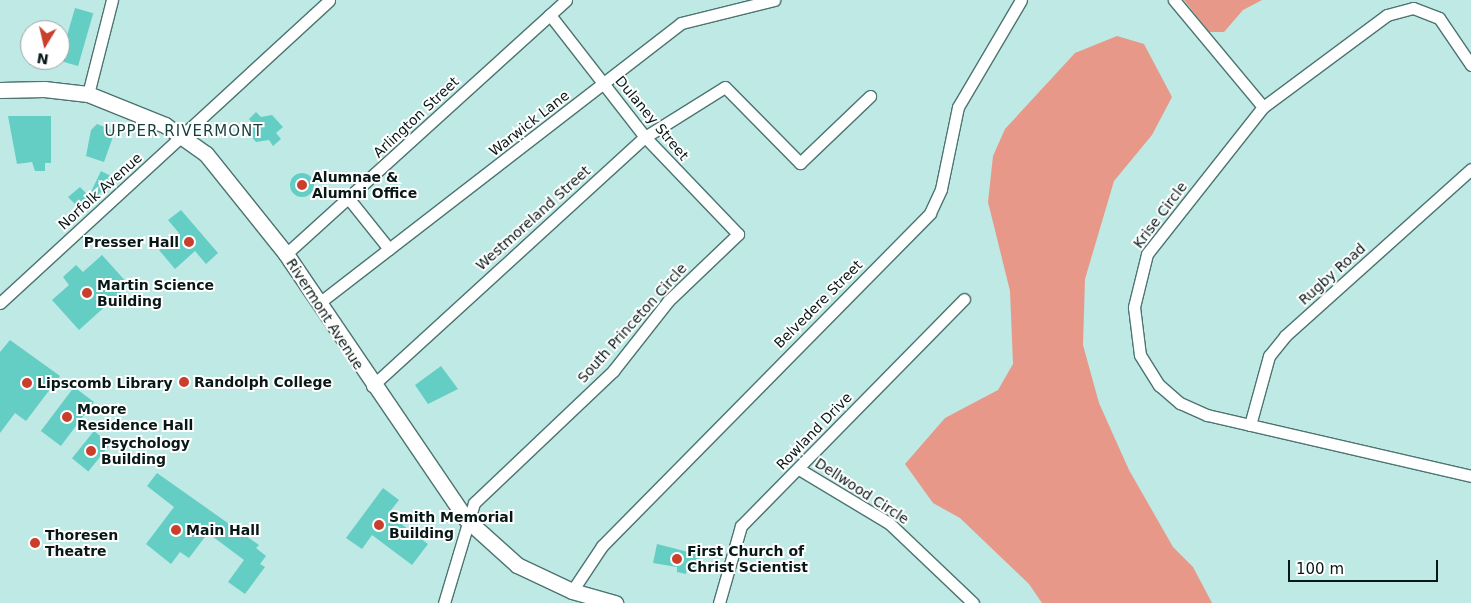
<!DOCTYPE html>
<style>
body{margin:0}
#map{position:relative;width:1471px;height:603px;overflow:hidden;background:#bee9e4;font-family:"DejaVu Sans",sans-serif}
div>[style]{position:absolute}
.forest>*{inset:0;background:#e79889}
.building>*{inset:0;background:#64cec4;transform-origin:0 0}
.round{border-radius:50%}
.roads{filter:drop-shadow(1px 0 #4d7470) drop-shadow(-1px 0 #4d7470) drop-shadow(0 1px #4d7470) drop-shadow(0 -1px #4d7470)}
.street>*{height:11px;margin:-5.5px;padding:0 5.5px;transform-origin:5.5px;border-radius:5.5px;background:#fff}
.secondary>*{height:15px;margin:-7.5px;padding:0 7.5px;transform-origin:7.5px;border-radius:7.5px;background:#fff}
.dots>*{width:14px;height:14px;translate:-50% -50%;box-sizing:border-box;border:2px solid #fff;border-radius:50%}
span{translate:-50% -50%;white-space:nowrap;text-align:center;line-height:1.15;-webkit-text-stroke:4px #fff;paint-order:stroke}
.street-label{font-size:14px;color:#081817}
.poi-label{font-size:14px;color:#081817;font-weight:700}
.left{translate:0 -50%;text-align:left}
.right{translate:-100% -50%;text-align:right}
.neighbourhood-label{font-size:15px;color:#173e3b;letter-spacing:1px}
.north{position:absolute;left:20px;top:20px;width:50px;height:50px;box-sizing:border-box;background:#fff;border:1px solid #9ca3a2;border-radius:50%;rotate:189deg;font-size:14px;font-weight:700;line-height:20px;text-align:center;color:#081817}
.north::after{content:'';display:block;margin:auto;width:18px;height:22px;background:#ca3e2b;clip-path:polygon(50% 0,100% 100%,50% 72%,0 100%)}
.scale{position:absolute;left:1288px;top:560px;width:150px;height:22px;box-sizing:border-box;border:2px solid #081817;border-top:0;padding-left:6px;font-size:15px;line-height:18px;white-space:nowrap;color:#081817;-webkit-text-stroke:4px #fff;paint-order:stroke}
</style>
<div id="map">
<div class="forest">
<div style="clip-path:polygon(1184px 0,1262px 0,1243px 10px,1224px 32px,1209px 32px)"></div>
<div style="clip-path:polygon(1117px 36px,1144px 44px,1172px 97px,1152px 135px,1114px 181px,1085px 279px,1083px 345px,1099px 403px,1129px 470px,1173px 547px,1193px 567px,1212px 603px,1042px 603px,1029px 584px,960px 518px,933px 503px,905px 464px,945px 418px,998px 390px,1013px 364px,1010px 291px,988px 202px,993px 156px,1005px 129px,1075px 53px)"></div>
</div>
<div class="building">
<div style="left:75px;top:8px;width:19px;height:55px;rotate:16deg"></div>
<div style="clip-path:polygon(256px 112px,261px 117px,272px 115px,283px 127px,276px 133px,281px 139px,273px 146px,269px 140px,256px 142px,250px 135px,253px 124px,249px 119px)"></div>
<div style="clip-path:polygon(8px 116px,51px 116px,51px 163px,45px 163px,45px 171px,35px 171px,32px 162px,17px 164px)"></div>
<div style="clip-path:polygon(97px 124px,115px 131px,104px 162px,86px 156px,91px 130px)"></div>
<div style="clip-path:polygon(101px 171px,111px 176px,105px 189px,80px 209px,68px 197px,80px 187px,89px 196px)"></div>
<div class="round" style="left:290px;top:173px;width:24px;height:24px"></div>
<div style="clip-path:polygon(181px 210px,218px 253px,206px 264px,195px 251px,175px 269px,159px 250px,179px 233px,168px 220px)"></div>
<div style="clip-path:polygon(102px 255px,129px 285px,79px 330px,52px 300px,69px 285px,63px 277px,76px 265px,83px 272px)"></div>
<div style="clip-path:polygon(10px 340px,60px 376px,26px 421px,15px 413px,0 433px,0 352px)"></div>
<div style="clip-path:polygon(441px 366px,458px 389px,428px 404px,415px 385px)"></div>
<div style="left:74px;top:387px;width:25px;height:55px;rotate:37deg"></div>
<div style="left:94px;top:431px;width:21px;height:35px;rotate:39deg"></div>
<div style="clip-path:polygon(157px 473px,259px 545px,256px 548px,266px 556px,260px 564px,265px 567px,245px 594px,228px 582px,244px 560px,208px 533px,189px 558px,180px 552px,171px 564px,146px 544px,174px 507px,147px 486px)"></div>
<div style="clip-path:polygon(383px 488px,399px 500px,388px 514px,428px 544px,412px 565px,372px 535px,362px 549px,346px 538px)"></div>
<div style="clip-path:polygon(657px 544px,700px 555px,697px 571px,687px 569px,686px 574px,677px 572px,677px 567px,653px 563px)"></div>
</div>
<div class="roads">
<div class="street">
<div style="left:1174px;top:0;width:139px;rotate:50.2deg"></div>
<div style="left:1471px;top:65px;width:57px;rotate:-124.2deg"></div>
<div style="left:1439px;top:18px;width:28px;rotate:-159deg"></div>
<div style="left:1413px;top:8px;width:27px;rotate:165deg"></div>
<div style="left:1387px;top:15px;width:154px;rotate:143.4deg"></div>
<div style="left:1263px;top:107px;width:187px;rotate:128.3deg"></div>
<div style="left:1147px;top:254px;width:55px;rotate:103.8deg"></div>
<div style="left:1134px;top:307px;width:48px;rotate:82.9deg"></div>
<div style="left:1140px;top:355px;width:36px;rotate:58deg"></div>
<div style="left:1159px;top:385px;width:28px;rotate:41deg"></div>
<div style="left:1180px;top:403px;width:30px;rotate:24deg"></div>
<div style="left:1207px;top:415px;width:271px;rotate:13deg"></div>
<div style="left:88px;top:94px;width:97px;rotate:-75.7deg"></div>
<div style="left:349px;top:199px;width:64px;rotate:51.3deg"></div>
<div style="left:286px;top:254px;width:378px;rotate:-42.2deg"></div>
<div style="left:0;top:303px;width:447px;rotate:-42.6deg"></div>
<div style="left:319px;top:303px;width:458px;rotate:-37.7deg"></div>
<div style="left:681px;top:23px;width:96px;rotate:-13.9deg"></div>
<div style="left:372px;top:386px;width:369px;rotate:-42.4deg"></div>
<div style="left:645px;top:137px;width:94px;rotate:-32deg"></div>
<div style="left:725px;top:87px;width:107px;rotate:45.4deg"></div>
<div style="left:800px;top:163px;width:97px;rotate:-43.7deg"></div>
<div style="left:1250px;top:425px;width:72px;rotate:-74.6deg"></div>
<div style="left:1269px;top:356px;width:26px;rotate:-51deg"></div>
<div style="left:1285px;top:336px;width:250px;rotate:-41.9deg"></div>
<div style="left:799px;top:469px;width:105px;rotate:31deg"></div>
<div style="left:889px;top:523px;width:116px;rotate:43.6deg"></div>
<div style="left:572px;top:591px;width:54px;rotate:-56.3deg"></div>
<div style="left:602px;top:546px;width:467px;rotate:-45.4deg"></div>
<div style="left:930px;top:213px;width:26px;rotate:-65deg"></div>
<div style="left:941px;top:189px;width:84px;rotate:-78.3deg"></div>
<div style="left:958px;top:107px;width:124px;rotate:-59.5deg"></div>
<div style="left:444px;top:603px;width:104px;rotate:-73.3deg"></div>
<div style="left:474px;top:503px;width:192px;rotate:-43.5deg"></div>
<div style="left:613px;top:371px;width:89px;rotate:-51.8deg"></div>
<div style="left:668px;top:301px;width:97px;rotate:-43.7deg"></div>
<div style="left:738px;top:234px;width:134px;rotate:-133.8deg"></div>
<div style="left:645px;top:137px;width:155px;rotate:-127.9deg"></div>
<div style="left:719px;top:603px;width:80px;rotate:-74.1deg"></div>
<div style="left:741px;top:526px;width:318px;rotate:-45.5deg"></div>
</div>
<div class="secondary">
<div style="left:0;top:90px;width:44px;rotate:-1.3deg"></div>
<div style="left:44px;top:89px;width:44px;rotate:6.5deg"></div>
<div style="left:88px;top:94px;width:83px;rotate:21.9deg"></div>
<div style="left:165px;top:125px;width:50px;rotate:35.3deg"></div>
<div style="left:206px;top:154px;width:128px;rotate:51.3deg"></div>
<div style="left:286px;top:254px;width:320px;rotate:55.8deg"></div>
<div style="left:466px;top:519px;width:69px;rotate:42deg"></div>
<div style="left:517px;top:565px;width:61px;rotate:25.3deg"></div>
<div style="left:572px;top:591px;width:45px;rotate:15.6deg"></div>
</div>
</div>
<div class="dots">
<div style="left:302px;top:185px;background:#ca3e2b"></div>
<div style="left:189px;top:242px;background:#ca3e2b"></div>
<div style="left:87px;top:293px;background:#ca3e2b"></div>
<div style="left:184px;top:382px;background:#ca3e2b"></div>
<div style="left:27px;top:383px;background:#ca3e2b"></div>
<div style="left:67px;top:417px;background:#ca3e2b"></div>
<div style="left:91px;top:451px;background:#ca3e2b"></div>
<div style="left:379px;top:525px;background:#ca3e2b"></div>
<div style="left:176px;top:530px;background:#ca3e2b"></div>
<div style="left:35px;top:543px;background:#ca3e2b"></div>
<div style="left:677px;top:559px;background:#ca3e2b"></div>
</div>
<div class="street-label">
<span style="left:416px;top:117px;rotate:-43deg">Arlington Street</span>
<span style="left:652px;top:118px;rotate:50deg">Dulaney Street</span>
<span style="left:529px;top:123px;rotate:-38deg">Warwick Lane</span>
<span style="left:100px;top:191px;rotate:-42deg">Norfolk Avenue</span>
<span style="left:1160px;top:215px;rotate:-53deg">Krise Circle</span>
<span style="left:533px;top:218px;rotate:-42deg">Westmoreland Street</span>
<span style="left:1332px;top:274px;rotate:-42deg">Rugby Road</span>
<span style="left:818px;top:304px;rotate:-45deg">Belvedere Street</span>
<span style="left:325px;top:314px;rotate:57deg">Rivermont Avenue</span>
<span style="left:632px;top:323px;rotate:-48deg">South Princeton Circle</span>
<span style="left:814px;top:431px;rotate:-46deg">Rowland Drive</span>
<span style="left:862px;top:491px;rotate:33deg">Dellwood Circle</span>
</div>
<div class="poi-label">
<span class="left" style="left:312px;top:185px">Alumnae &amp;<br>Alumni Office</span>
<span class="right" style="left:179px;top:242px">Presser Hall</span>
<span class="left" style="left:97px;top:293px">Martin Science<br>Building</span>
<span class="left" style="left:194px;top:382px">Randolph College</span>
<span class="left" style="left:37px;top:383px">Lipscomb Library</span>
<span class="left" style="left:77px;top:417px">Moore<br>Residence Hall</span>
<span class="left" style="left:101px;top:451px">Psychology<br>Building</span>
<span class="left" style="left:389px;top:525px">Smith Memorial<br>Building</span>
<span class="left" style="left:186px;top:530px">Main Hall</span>
<span class="left" style="left:45px;top:543px">Thoresen<br>Theatre</span>
<span class="left" style="left:687px;top:559px">First Church of<br>Christ Scientist</span>
</div>
<div class="neighbourhood-label">
<span style="left:184px;top:132px">UPPER RIVERMONT</span>
</div>
<div class="north">N</div>
<div class="scale">100 m</div>
</div>
